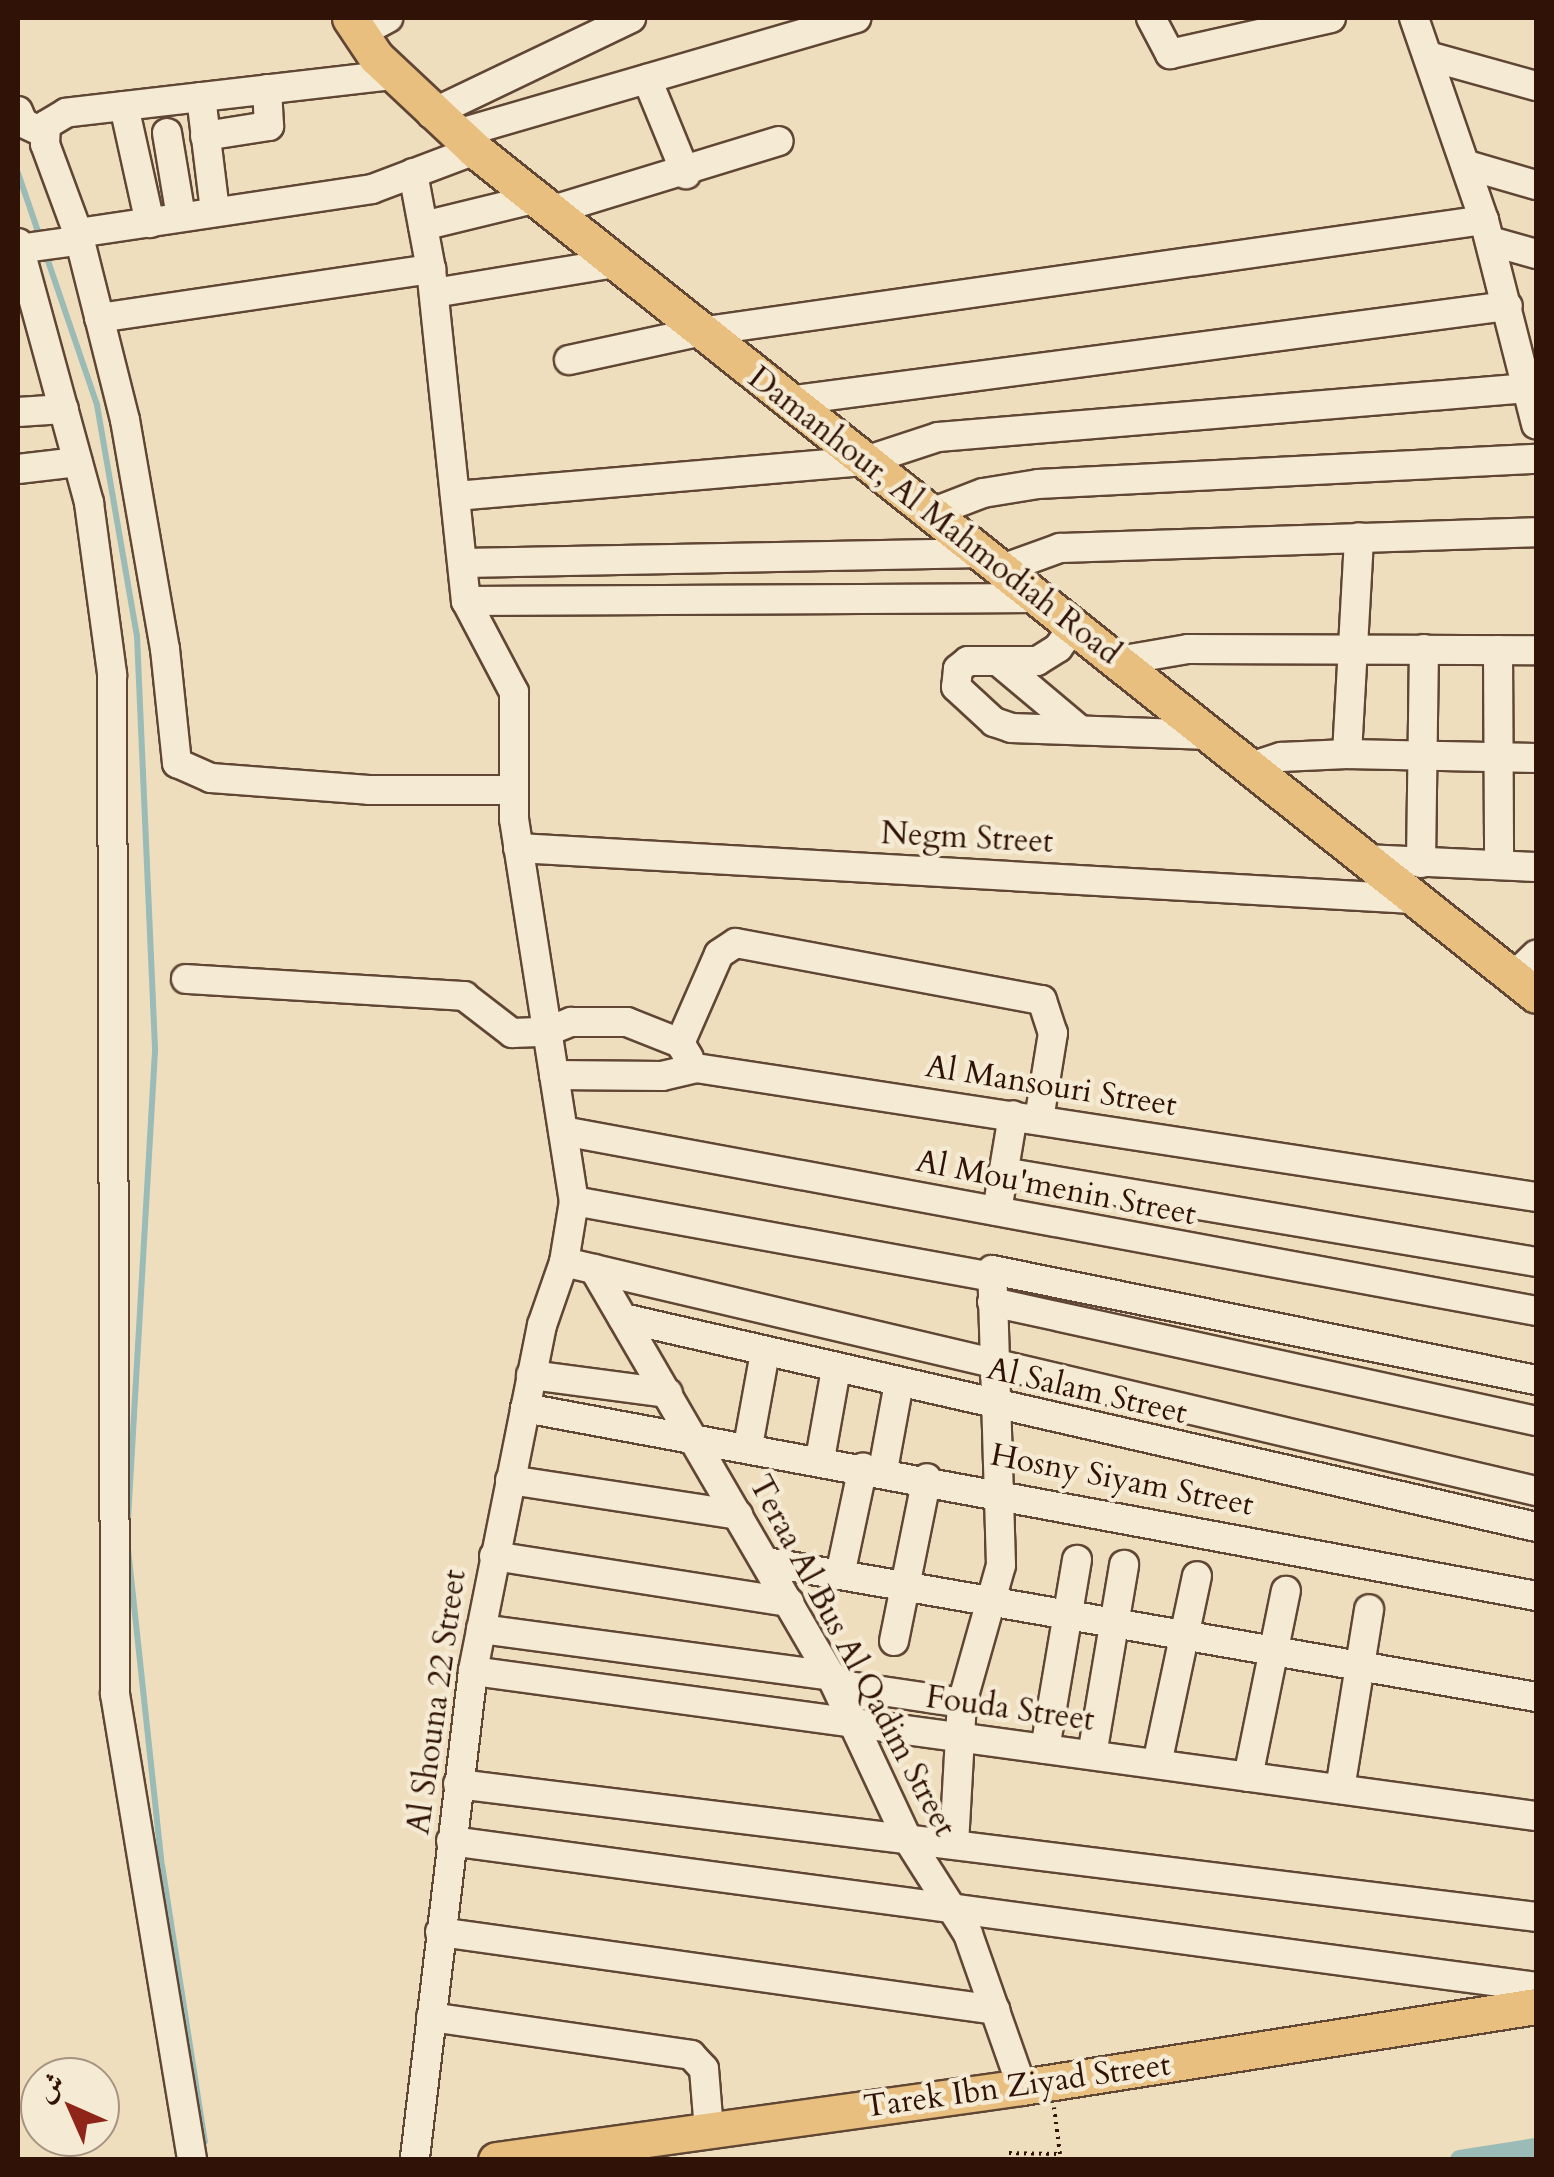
<!DOCTYPE html>
<meta charset="utf-8">
<style>
body{margin:0}
#map{position:relative;width:1554px;height:2177px;overflow:hidden;background:#efdebd;font-family:Cardo,Amiri,serif}
div>[style]{position:absolute}
.stream>*{height:6px;margin:-3px;padding:0 3px;transform-origin:3px;border-radius:3px;background:#9bbbb7}
.canal>*{height:20px;margin:-10px;padding:0 10px;transform-origin:10px;border-radius:10px;background:#9bbbb7}
.path>*{height:4px;margin-top:-2px;transform-origin:0;background:repeating-linear-gradient(90deg,#301306 0 2.5px,transparent 0 7.5px)}
.roads{filter:drop-shadow(2px 0 #604634) drop-shadow(-2px 0 #604634) drop-shadow(0 2px #604634) drop-shadow(0 -2px #604634)}
.minor>*{height:28px;margin:-14px;padding:0 14px;transform-origin:14px;border-radius:14px;background:#f5ead4}
.major>*{height:35px;margin:-17.5px;padding:0 17.5px;transform-origin:17.5px;border-radius:17.5px;background:#e8bf7e}
span{translate:-50% -50%;white-space:nowrap;text-align:center;line-height:1.15;-webkit-text-stroke:9px #f5ead4;paint-order:stroke}
.street-label{font-size:32px;color:#301306}
.frame{position:absolute;inset:0;border:20px solid #301306;pointer-events:none}
.north{position:absolute;left:20px;top:2057px;width:100px;height:100px;box-sizing:border-box;background:#f5ead4;border:2px solid #a69482;border-radius:50%;rotate:315deg;font-size:28px;font-weight:700;line-height:40px;text-align:center;color:#301306}
.north::after{content:'';display:block;margin:auto;width:35px;height:45px;background:#8f2418;clip-path:polygon(50% 0,100% 100%,50% 72%,0 100%)}
</style>
<div id="map">
<div class="stream">
<div style="left:18px;top:173px;width:71px;rotate:71.1deg"></div>
<div style="left:45px;top:252px;width:162px;rotate:71.2deg"></div>
<div style="left:97px;top:405px;width:234px;rotate:80.2deg"></div>
<div style="left:137px;top:636px;width:415px;rotate:87.5deg"></div>
<div style="left:155px;top:1051px;width:476px;rotate:93.3deg"></div>
<div style="left:128px;top:1549px;width:318px;rotate:83.9deg"></div>
<div style="left:162px;top:1865px;width:280px;rotate:81.2deg"></div>
</div>
<div class="canal">
<div style="left:1460px;top:2160px;width:77px;rotate:-9deg"></div>
</div>
<div class="path">
<div style="left:1010px;top:2160px;width:7px;rotate:-98deg"></div>
<div style="left:1009px;top:2153px;width:51px;rotate:1.1deg"></div>
<div style="left:1060px;top:2154px;width:47px;rotate:-97.3deg"></div>
</div>
<div class="roads">
<div class="minor">
<div style="left:1151px;top:18px;width:41px;rotate:62.2deg"></div>
<div style="left:1170px;top:54px;width:165px;rotate:-12.6deg"></div>
<div style="left:1414px;top:18px;width:214px;rotate:70.9deg"></div>
<div style="left:1484px;top:220px;width:211px;rotate:75.7deg"></div>
<div style="left:360px;top:33px;width:32px;rotate:-28deg"></div>
<div style="left:1428px;top:56px;width:112px;rotate:15.5deg"></div>
<div style="left:392px;top:75px;width:328px;rotate:173.4deg"></div>
<div style="left:66px;top:113px;width:23px;rotate:149deg"></div>
<div style="left:46px;top:125px;width:19px;rotate:93deg"></div>
<div style="left:45px;top:144px;width:95px;rotate:69.7deg"></div>
<div style="left:78px;top:233px;width:193px;rotate:75.9deg"></div>
<div style="left:125px;top:420px;width:232px;rotate:80.1deg"></div>
<div style="left:165px;top:649px;width:115px;rotate:84deg"></div>
<div style="left:177px;top:763px;width:37px;rotate:24deg"></div>
<div style="left:211px;top:778px;width:158px;rotate:4.3deg"></div>
<div style="left:369px;top:790px;width:143px"></div>
<div style="left:647px;top:79px;width:103px;rotate:67.7deg"></div>
<div style="left:201px;top:97px;width:115px;rotate:83deg"></div>
<div style="left:124px;top:106px;width:120px;rotate:77.5deg"></div>
<div style="left:18px;top:111px;width:13px;rotate:67deg"></div>
<div style="left:23px;top:123px;width:23px;rotate:25deg"></div>
<div style="left:431px;top:114px;width:222px;rotate:-25.6deg"></div>
<div style="left:167px;top:133px;width:85px;rotate:80.5deg"></div>
<div style="left:457px;top:134px;width:416px;rotate:-16.2deg"></div>
<div style="left:205px;top:136px;width:65px;rotate:-8.9deg"></div>
<div style="left:269px;top:126px;width:37px;rotate:-93deg"></div>
<div style="left:1467px;top:165px;width:72px;rotate:16.2deg"></div>
<div style="left:413px;top:173px;width:98px;rotate:79.4deg"></div>
<div style="left:431px;top:269px;width:334px;rotate:84deg"></div>
<div style="left:466px;top:601px;width:103px;rotate:62.2deg"></div>
<div style="left:514px;top:692px;width:127px;rotate:90deg"></div>
<div style="left:514px;top:819px;width:387px;rotate:81.1deg"></div>
<div style="left:574px;top:1201px;width:62px;rotate:99.3deg"></div>
<div style="left:564px;top:1262px;width:67px;rotate:109.2deg"></div>
<div style="left:542px;top:1325px;width:353px;rotate:101.3deg"></div>
<div style="left:473px;top:1671px;width:492px;rotate:96.8deg"></div>
<div style="left:550px;top:211px;width:239px;rotate:-17deg"></div>
<div style="left:423px;top:226px;width:114px;rotate:-13.7deg"></div>
<div style="left:78px;top:233px;width:297px;rotate:-8.5deg"></div>
<div style="left:372px;top:189px;width:110px;rotate:-20.7deg"></div>
<div style="left:1490px;top:241px;width:48px;rotate:15.8deg"></div>
<div style="left:18px;top:243px;width:270px;rotate:74.7deg"></div>
<div style="left:89px;top:503px;width:173px;rotate:82.3deg"></div>
<div style="left:112px;top:674px;width:1020px;rotate:89.83deg"></div>
<div style="left:115px;top:1694px;width:472px;rotate:80.6deg"></div>
<div style="left:18px;top:249px;width:50px;rotate:-8deg"></div>
<div style="left:68px;top:242px;width:13px;rotate:-42deg"></div>
<div style="left:434px;top:293px;width:183px;rotate:-9.4deg"></div>
<div style="left:99px;top:318px;width:336px;rotate:-8.4deg"></div>
<div style="left:569px;top:360px;width:133px;rotate:-12.2deg"></div>
<div style="left:699px;top:332px;width:793px;rotate:-8.12deg"></div>
<div style="left:788px;top:401px;width:726px;rotate:-7.52deg"></div>
<div style="left:18px;top:412px;width:46px;rotate:-3.7deg"></div>
<div style="left:18px;top:469px;width:60px;rotate:-6.7deg"></div>
<div style="left:455px;top:496px;width:411px;rotate:-4.9deg"></div>
<div style="left:865px;top:461px;width:77px;rotate:-18.2deg"></div>
<div style="left:938px;top:437px;width:592px;rotate:-4.75deg"></div>
<div style="left:931px;top:513px;width:56px;rotate:-21deg"></div>
<div style="left:983px;top:493px;width:56px;rotate:-9.3deg"></div>
<div style="left:1038px;top:484px;width:499px;rotate:-2.9deg"></div>
<div style="left:463px;top:563px;width:519px;rotate:-1.1deg"></div>
<div style="left:1002px;top:569px;width:62px;rotate:-19.9deg"></div>
<div style="left:1060px;top:548px;width:476px;rotate:-1.9deg"></div>
<div style="left:466px;top:601px;width:572px;rotate:-0.3deg"></div>
<div style="left:1074px;top:626px;width:27px;rotate:126deg"></div>
<div style="left:1058px;top:648px;width:25px;rotate:148deg"></div>
<div style="left:1037px;top:661px;width:69px;rotate:180deg"></div>
<div style="left:968px;top:661px;width:13px;rotate:141deg"></div>
<div style="left:958px;top:669px;width:18px;rotate:96deg"></div>
<div style="left:956px;top:687px;width:52px;rotate:42.6deg"></div>
<div style="left:994px;top:722px;width:18px;rotate:19deg"></div>
<div style="left:1011px;top:728px;width:199px;rotate:2deg"></div>
<div style="left:1498px;top:650px;width:215px;rotate:89.7deg"></div>
<div style="left:1118px;top:661px;width:71px;rotate:-9.7deg"></div>
<div style="left:1188px;top:649px;width:348px;rotate:0.2deg"></div>
<div style="left:999px;top:662px;width:106px;rotate:40deg"></div>
<div style="left:1347px;top:754px;width:217px;rotate:-86.8deg"></div>
<div style="left:1250px;top:767px;width:33px;rotate:-18deg"></div>
<div style="left:1281px;top:757px;width:66px;rotate:-2.6deg"></div>
<div style="left:1347px;top:754px;width:189px;rotate:1.2deg"></div>
<div style="left:518px;top:848px;width:896px;rotate:3.26deg"></div>
<div style="left:1364px;top:859px;width:172px;rotate:2.7deg"></div>
<div style="left:1421px;top:863px;width:214px;rotate:-89.2deg"></div>
<div style="left:1513px;top:977px;width:32px;rotate:-44deg"></div>
<div style="left:186px;top:979px;width:279px;rotate:3.5deg"></div>
<div style="left:464px;top:996px;width:61px;rotate:37.6deg"></div>
<div style="left:512px;top:1033px;width:34px;rotate:-2deg"></div>
<div style="left:546px;top:1032px;width:27px;rotate:-22deg"></div>
<div style="left:571px;top:1022px;width:56px"></div>
<div style="left:627px;top:1022px;width:57px;rotate:21.6deg"></div>
<div style="left:680px;top:1043px;width:17px;rotate:59deg"></div>
<div style="left:680px;top:1043px;width:97px;rotate:-66.3deg"></div>
<div style="left:719px;top:954px;width:20px;rotate:-33deg"></div>
<div style="left:736px;top:943px;width:311px;rotate:10.6deg"></div>
<div style="left:1042px;top:1000px;width:35px;rotate:72deg"></div>
<div style="left:1053px;top:1033px;width:87px;rotate:99.2deg"></div>
<div style="left:554px;top:1075px;width:108px;rotate:0.5deg"></div>
<div style="left:662px;top:1076px;width:35px;rotate:-13deg"></div>
<div style="left:696px;top:1068px;width:850px;rotate:8.73deg"></div>
<div style="left:563px;top:1131px;width:990px;rotate:10.48deg"></div>
<div style="left:1003px;top:1172px;width:541px;rotate:9.58deg"></div>
<div style="left:574px;top:1201px;width:424px;rotate:10.3deg"></div>
<div style="left:997px;top:1211px;width:97px;rotate:-80.5deg"></div>
<div style="left:564px;top:1262px;width:999px;rotate:13.26deg"></div>
<div style="left:594px;top:1269px;width:471px;rotate:59.8deg"></div>
<div style="left:831px;top:1676px;width:179px;rotate:64.9deg"></div>
<div style="left:907px;top:1838px;width:114px;rotate:57.6deg"></div>
<div style="left:968px;top:1934px;width:162px;rotate:70.6deg"></div>
<div style="left:992px;top:1302px;width:557px;rotate:12.34deg"></div>
<div style="left:623px;top:1318px;width:937px;rotate:12.89deg"></div>
<div style="left:531px;top:1375px;width:138px;rotate:7.5deg"></div>
<div style="left:525px;top:1408px;width:1028px;rotate:10.53deg"></div>
<div style="left:748px;top:1446px;width:96px;rotate:-79.7deg"></div>
<div style="left:820px;top:1459px;width:91px;rotate:-79.9deg"></div>
<div style="left:883px;top:1470px;width:88px;rotate:-79.6deg"></div>
<div style="left:510px;top:1480px;width:231px;rotate:8.7deg"></div>
<div style="left:494px;top:1556px;width:299px;rotate:8.9deg"></div>
<div style="left:766px;top:1562px;width:782px;rotate:9.94deg"></div>
<div style="left:840px;top:1575px;width:110px;rotate:-78deg"></div>
<div style="left:481px;top:1629px;width:353px;rotate:7.6deg"></div>
<div style="left:894px;top:1641px;width:166px;rotate:-78.6deg"></div>
<div style="left:473px;top:1671px;width:1073px;rotate:7.77deg"></div>
<div style="left:835px;top:1684px;width:128px;rotate:8.5deg"></div>
<div style="left:1045px;top:1749px;width:192px;rotate:-80.4deg"></div>
<div style="left:1092px;top:1755px;width:193px;rotate:-80.4deg"></div>
<div style="left:1157px;top:1764px;width:192px;rotate:-78deg"></div>
<div style="left:1248px;top:1777px;width:190px;rotate:-78.5deg"></div>
<div style="left:458px;top:1784px;width:1086px;rotate:7.03deg"></div>
<div style="left:1340px;top:1789px;width:182px;rotate:-80.8deg"></div>
<div style="left:451px;top:1841px;width:1095px;rotate:7.66deg"></div>
<div style="left:954px;top:1844px;width:141px;rotate:-86.8deg"></div>
<div style="left:962px;top:1703px;width:143px;rotate:-74.2deg"></div>
<div style="left:1001px;top:1565px;width:295px;rotate:-91.7deg"></div>
<div style="left:992px;top:1270px;width:555px;rotate:11.43deg"></div>
<div style="left:440px;top:1932px;width:561px;rotate:7.99deg"></div>
<div style="left:431px;top:2017px;width:263px;rotate:8.3deg"></div>
<div style="left:691px;top:2055px;width:19px;rotate:47deg"></div>
<div style="left:704px;top:2069px;width:61px;rotate:85.3deg"></div>
</div>
<div class="major">
<div style="left:350px;top:18px;width:47px;rotate:56.3deg"></div>
<div style="left:376px;top:57px;width:136px;rotate:43.2deg"></div>
<div style="left:475px;top:150px;width:1356px;rotate:38.53deg"></div>
<div style="left:496px;top:2160px;width:531px;rotate:-7.9deg"></div>
<div style="left:1022px;top:2087px;width:520px;rotate:-8.96deg"></div>
</div>
</div>
<div class="street-label">
<span style="left:934px;top:516px;rotate:38deg">Damanhour, Al Mahmodiah Road</span>
<span style="left:967px;top:838px;rotate:3deg">Negm Street</span>
<span style="left:1051px;top:1086px;rotate:9deg">Al Mansouri Street</span>
<span style="left:1056px;top:1188px;rotate:11deg">Al Mou'menin Street</span>
<span style="left:1087px;top:1391px;rotate:13deg">Al Salam Street</span>
<span style="left:1122px;top:1480px;rotate:11deg">Hosny Siyam Street</span>
<span style="left:852px;top:1656px;rotate:62deg">Teraa Al Bus Al Qadim Street</span>
<span style="left:437px;top:1702px;rotate:-82deg">Al Shouna 22 Street</span>
<span style="left:1010px;top:1709px;rotate:8deg">Fouda Street</span>
<span style="left:1017px;top:2086px;rotate:-8deg">Tarek Ibn Ziyad Street</span>
</div>
<div class="frame"></div>
<div class="north">ش</div>
</div>
